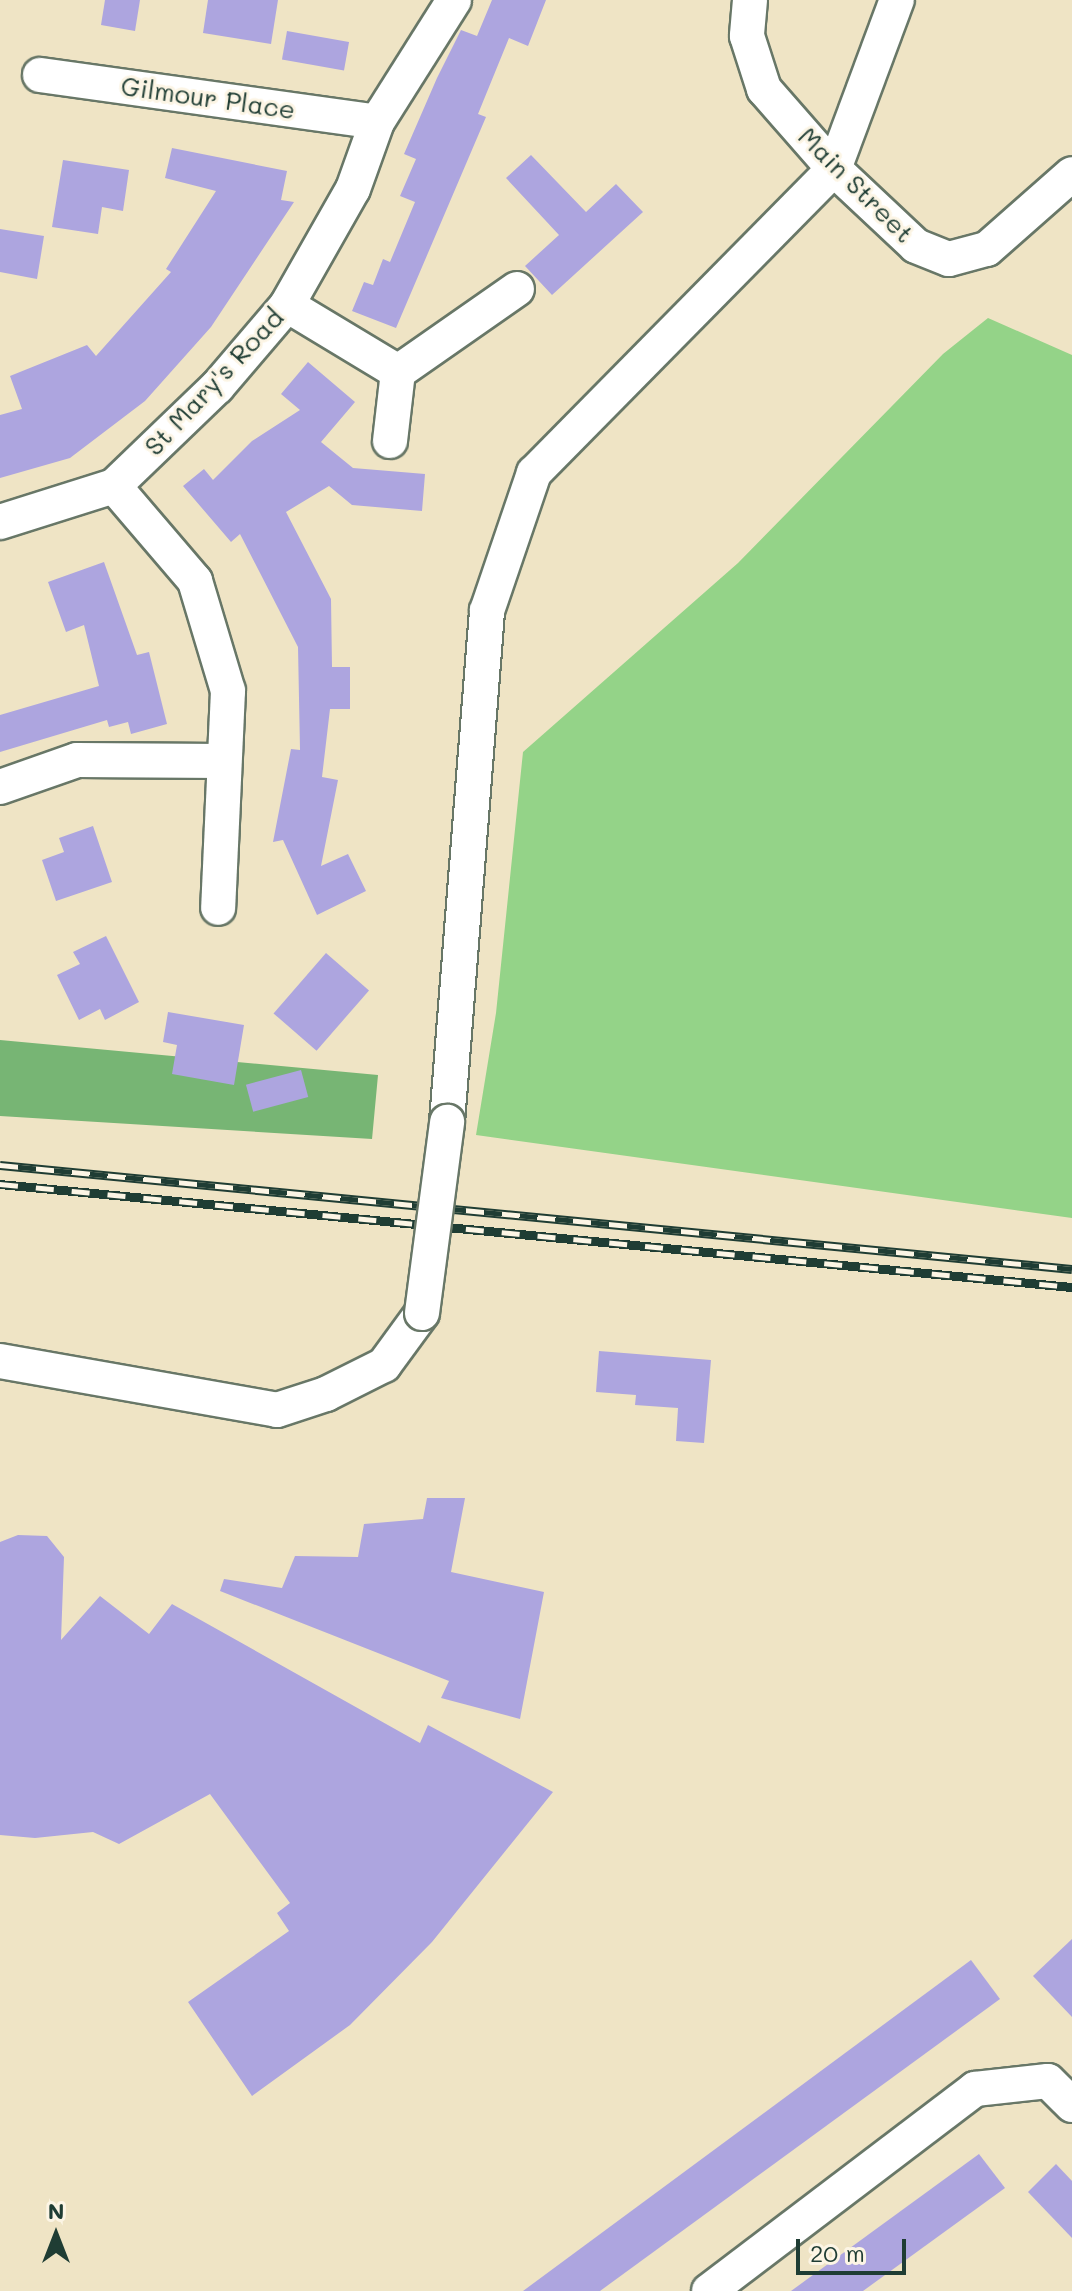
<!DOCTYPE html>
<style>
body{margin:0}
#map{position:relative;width:1072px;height:2291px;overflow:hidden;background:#efe4c5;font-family:Mali,sans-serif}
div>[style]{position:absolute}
.green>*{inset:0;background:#94d388}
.forest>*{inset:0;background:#77b574}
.building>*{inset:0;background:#ada5df;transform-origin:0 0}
.roads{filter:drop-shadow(2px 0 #687767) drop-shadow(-2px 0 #687767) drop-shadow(0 2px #687767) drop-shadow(0 -2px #687767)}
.street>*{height:34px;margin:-17px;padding:0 17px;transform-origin:17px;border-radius:17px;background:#fff}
.rail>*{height:9px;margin-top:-4.5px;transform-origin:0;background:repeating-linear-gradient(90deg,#fcf5e5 0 18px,#1f3d34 0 36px);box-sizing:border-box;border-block:2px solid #1f3d34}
.bridges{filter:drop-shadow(2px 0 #687767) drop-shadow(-2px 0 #687767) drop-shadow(0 2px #687767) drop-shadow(0 -2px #687767)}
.street-bridge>*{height:34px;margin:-17px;padding:0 17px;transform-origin:17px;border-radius:17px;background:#fff}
span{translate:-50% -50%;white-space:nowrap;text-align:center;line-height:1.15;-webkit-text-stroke:6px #fcf5e5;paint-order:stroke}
.street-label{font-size:26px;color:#1f3d34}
.north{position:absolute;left:16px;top:2195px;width:80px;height:80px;-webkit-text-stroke:6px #fcf5e5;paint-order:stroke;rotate:0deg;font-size:22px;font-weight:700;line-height:32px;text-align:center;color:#1f3d34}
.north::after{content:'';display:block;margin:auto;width:28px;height:36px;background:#1f3d34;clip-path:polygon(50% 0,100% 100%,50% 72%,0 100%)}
.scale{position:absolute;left:796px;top:2239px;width:110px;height:36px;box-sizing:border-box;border:4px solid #1f3d34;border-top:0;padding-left:10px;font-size:24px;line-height:28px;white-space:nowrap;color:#1f3d34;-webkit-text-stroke:6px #fcf5e5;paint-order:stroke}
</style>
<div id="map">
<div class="green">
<div style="clip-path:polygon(988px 318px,1072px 355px,1072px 1218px,476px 1135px,496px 1013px,523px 752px,738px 563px,943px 354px)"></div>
</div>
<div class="forest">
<div style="clip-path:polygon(0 1040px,378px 1075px,372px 1139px,0 1116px)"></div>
</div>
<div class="building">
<div style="clip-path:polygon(105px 0,140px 0,135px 31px,101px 25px)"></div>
<div style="clip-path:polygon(208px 0,278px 0,271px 44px,203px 33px)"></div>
<div style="clip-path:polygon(492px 0,546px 0,528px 46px,509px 38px,478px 114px,486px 117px,396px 328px,352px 311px,364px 282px,373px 285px,383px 259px,390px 262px,415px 202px,400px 196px,416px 159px,404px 154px,437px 78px,461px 30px,477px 36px)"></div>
<div style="left:287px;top:31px;width:63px;height:29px;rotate:10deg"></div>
<div style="clip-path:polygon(172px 148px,287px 171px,281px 200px,294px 202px,211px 327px,145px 401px,70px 458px,0 478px,0 415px,22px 409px,10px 376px,87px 345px,96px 356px,171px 272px,166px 269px,216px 191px,165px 178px)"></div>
<div style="clip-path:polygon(531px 155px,586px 212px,616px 184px,643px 212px,552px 295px,525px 266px,559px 235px,506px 178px)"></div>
<div style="clip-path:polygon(63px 160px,129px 170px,123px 211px,102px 207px,98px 234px,52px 227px)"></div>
<div style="clip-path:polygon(0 229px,44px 236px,37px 279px,0 272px)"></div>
<div style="clip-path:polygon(308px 362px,355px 402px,321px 442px,353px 468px,425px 474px,422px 511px,352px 505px,329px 486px,286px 512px,331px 599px,332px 667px,350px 667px,350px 709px,330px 709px,322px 777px,338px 780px,321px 866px,348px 854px,366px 891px,317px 915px,283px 840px,273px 842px,291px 749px,300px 750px,298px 647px,240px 534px,231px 542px,183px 486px,204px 469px,213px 480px,252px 441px,300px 410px,281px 394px)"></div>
<div style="clip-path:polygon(104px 562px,137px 655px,149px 652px,167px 724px,131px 734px,128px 722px,109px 727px,107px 720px,0 752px,0 715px,99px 686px,84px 625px,66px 632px,48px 582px)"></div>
<div style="clip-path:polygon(93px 826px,112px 882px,56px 901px,42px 860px,64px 852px,59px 838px)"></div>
<div style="clip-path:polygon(106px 936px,139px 1002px,105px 1020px,100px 1009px,79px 1020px,57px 975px,80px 964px,73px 952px)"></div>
<div style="left:326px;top:953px;width:57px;height:80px;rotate:41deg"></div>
<div style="clip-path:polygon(168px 1012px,244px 1025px,234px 1085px,172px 1074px,177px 1045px,163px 1042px)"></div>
<div style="left:301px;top:1070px;width:28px;height:57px;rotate:75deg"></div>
<div style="clip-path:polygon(599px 1351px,711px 1360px,704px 1443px,676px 1441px,678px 1408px,635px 1405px,636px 1395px,596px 1392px)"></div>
<div style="clip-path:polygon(427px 1498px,465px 1498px,451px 1572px,544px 1592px,520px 1719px,441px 1698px,449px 1681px,220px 1591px,224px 1579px,282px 1588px,295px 1556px,358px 1557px,364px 1524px,423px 1519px)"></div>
<div style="clip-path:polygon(18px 1535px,47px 1536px,64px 1557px,61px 1640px,100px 1596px,149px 1634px,172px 1604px,420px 1743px,428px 1725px,553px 1792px,432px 1942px,350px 2025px,252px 2096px,188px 2002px,289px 1931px,277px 1913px,290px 1903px,210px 1794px,119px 1844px,93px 1832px,35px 1838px,0 1835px,0 1542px)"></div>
<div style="clip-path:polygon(1072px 1939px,1072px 2017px,1033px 1976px)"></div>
<div style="clip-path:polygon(971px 1960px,1000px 1999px,600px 2291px,523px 2291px)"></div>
<div style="clip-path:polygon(979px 2154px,1005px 2188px,863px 2291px,791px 2291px)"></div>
<div style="clip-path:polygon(1056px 2164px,1072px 2181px,1072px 2238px,1028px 2192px)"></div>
</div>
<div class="roads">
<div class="street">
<div style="left:750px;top:0;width:36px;rotate:95deg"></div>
<div style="left:747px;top:36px;width:56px;rotate:72.2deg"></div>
<div style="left:764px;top:89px;width:106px;rotate:48.8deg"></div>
<div style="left:834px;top:169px;width:112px;rotate:43.2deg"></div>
<div style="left:916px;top:246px;width:35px;rotate:22deg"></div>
<div style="left:949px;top:259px;width:39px;rotate:-15deg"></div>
<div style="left:987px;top:249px;width:113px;rotate:-41.4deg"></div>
<div style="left:40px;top:75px;width:340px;rotate:7.9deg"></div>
<div style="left:287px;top:305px;width:130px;rotate:31.1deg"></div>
<div style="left:398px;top:372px;width:145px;rotate:-34.9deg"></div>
<div style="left:390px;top:441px;width:69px;rotate:-83.4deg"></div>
<div style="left:114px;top:486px;width:125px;rotate:49.5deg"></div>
<div style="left:195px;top:581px;width:115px;rotate:73.3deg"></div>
<div style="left:228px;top:691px;width:217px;rotate:92.6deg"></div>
<div style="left:0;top:522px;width:120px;rotate:-17.5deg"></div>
<div style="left:114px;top:486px;width:143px;rotate:-43.9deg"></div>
<div style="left:217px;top:387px;width:108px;rotate:-49.5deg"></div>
<div style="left:287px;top:305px;width:133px;rotate:-60.4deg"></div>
<div style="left:353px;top:189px;width:71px;rotate:-70.3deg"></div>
<div style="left:377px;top:122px;width:144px;rotate:-57.7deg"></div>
<div style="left:0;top:787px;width:82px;rotate:-19.3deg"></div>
<div style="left:77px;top:760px;width:146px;rotate:0.4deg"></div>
<div style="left:447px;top:1122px;width:513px;rotate:-85.52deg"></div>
<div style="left:487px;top:611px;width:146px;rotate:-71.2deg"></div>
<div style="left:534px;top:473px;width:427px;rotate:-45.4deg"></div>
<div style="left:834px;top:169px;width:180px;rotate:-69.6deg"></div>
<div style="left:0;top:1361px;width:281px;rotate:10deg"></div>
<div style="left:277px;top:1410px;width:52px;rotate:-18.1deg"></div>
<div style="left:326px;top:1394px;width:65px;rotate:-26.6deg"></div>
<div style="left:384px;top:1365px;width:64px;rotate:-53.8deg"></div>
<div style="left:709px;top:2291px;width:334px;rotate:-37.2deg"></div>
<div style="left:975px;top:2089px;width:73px;rotate:-6.3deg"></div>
<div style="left:1048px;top:2081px;width:34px;rotate:45deg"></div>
</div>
</div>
<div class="rail">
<div style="left:0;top:1165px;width:1077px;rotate:5.54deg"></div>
<div style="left:0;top:1184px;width:1077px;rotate:5.49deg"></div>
</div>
<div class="bridges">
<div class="street-bridge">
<div style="left:422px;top:1313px;width:193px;rotate:-82.5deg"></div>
</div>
</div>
<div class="street-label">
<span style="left:208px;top:98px;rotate:8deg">Gilmour Place</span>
<span style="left:856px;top:185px;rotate:45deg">Main Street</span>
<span style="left:214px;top:382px;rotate:-47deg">St Mary's Road</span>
</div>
<div class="north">N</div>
<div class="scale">20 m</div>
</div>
